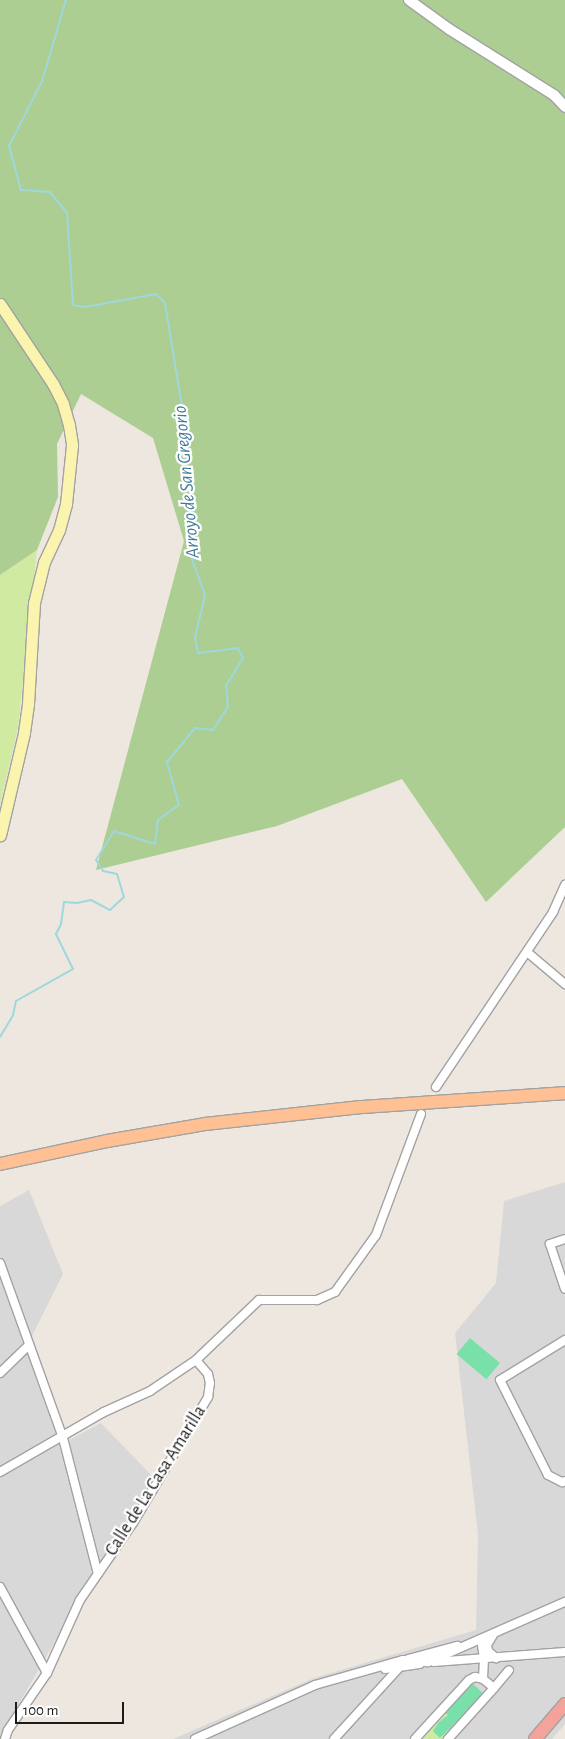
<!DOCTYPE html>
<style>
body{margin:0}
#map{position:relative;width:565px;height:1739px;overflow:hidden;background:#ede7e0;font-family:"Alegreya Sans",sans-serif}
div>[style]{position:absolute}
.residential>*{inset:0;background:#d9d8d8}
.grass>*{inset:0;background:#d0eaa2}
.forest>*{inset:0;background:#adce92}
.pitch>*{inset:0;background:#7ae0a9;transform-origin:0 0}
.stream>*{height:2px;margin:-1px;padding:0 1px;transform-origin:1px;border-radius:1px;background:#9ed8dd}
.roads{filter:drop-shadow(1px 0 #a2a2a2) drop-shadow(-1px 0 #a2a2a2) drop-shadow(0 1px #a2a2a2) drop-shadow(0 -1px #a2a2a2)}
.minor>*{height:8px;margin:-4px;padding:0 4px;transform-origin:4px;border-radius:4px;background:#fff}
.tertiary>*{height:10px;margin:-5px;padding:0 5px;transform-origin:5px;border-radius:5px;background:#fff}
.secondary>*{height:11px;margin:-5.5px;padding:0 5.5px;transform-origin:5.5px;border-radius:5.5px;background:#fbf4af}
.primary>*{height:12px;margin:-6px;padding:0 6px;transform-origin:6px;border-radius:6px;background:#ffc093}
.trunk>*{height:12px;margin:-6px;padding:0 6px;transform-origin:6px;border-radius:6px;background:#f4a29c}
span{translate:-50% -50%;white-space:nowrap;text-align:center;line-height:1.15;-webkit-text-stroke:4.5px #fff;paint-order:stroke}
.street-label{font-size:18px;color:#1b1b1b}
.water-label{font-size:19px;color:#407c9c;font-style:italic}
.scale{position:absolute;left:15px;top:1702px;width:109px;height:22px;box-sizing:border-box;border:2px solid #1b1b1b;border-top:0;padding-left:6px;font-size:15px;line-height:18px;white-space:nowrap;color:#1b1b1b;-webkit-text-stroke:4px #fff;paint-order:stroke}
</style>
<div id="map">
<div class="residential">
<div style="clip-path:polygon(565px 1182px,565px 1724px,552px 1739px,173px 1739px,314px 1678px,476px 1630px,478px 1535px,455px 1333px,496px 1283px,504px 1201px)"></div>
<div style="clip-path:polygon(29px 1190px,63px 1274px,32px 1336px,69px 1440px,101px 1423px,155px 1479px,111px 1545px,3px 1731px,2px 1739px,0 1739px,0 1206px)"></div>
</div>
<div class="grass">
<div style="clip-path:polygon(37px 550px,18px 728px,0 805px,0 575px)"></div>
<div style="clip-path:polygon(444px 1712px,448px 1715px,439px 1722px,440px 1738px,456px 1722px,458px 1724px,444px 1739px,420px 1739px)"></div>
</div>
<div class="forest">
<div style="clip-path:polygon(0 0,565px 0,565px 827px,486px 902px,402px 779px,277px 826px,96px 870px,184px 541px,153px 438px,81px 394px,57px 444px,58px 497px,37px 550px,0 575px)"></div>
</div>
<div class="pitch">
<div style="left:470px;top:1338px;width:39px;height:21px;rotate:40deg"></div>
<div style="clip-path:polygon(471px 1682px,484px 1694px,458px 1724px,456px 1722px,440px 1738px,433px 1731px,439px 1722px,448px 1715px,444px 1712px)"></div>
</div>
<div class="stream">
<div style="left:0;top:1037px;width:26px;rotate:-59deg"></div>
<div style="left:13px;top:1015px;width:14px;rotate:-78deg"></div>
<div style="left:16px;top:1001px;width:65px;rotate:-29.3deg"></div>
<div style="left:73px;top:969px;width:39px;rotate:-116deg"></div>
<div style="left:56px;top:934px;width:11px;rotate:-63deg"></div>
<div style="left:61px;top:924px;width:22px;rotate:-82deg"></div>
<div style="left:64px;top:902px;width:13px;rotate:4deg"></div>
<div style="left:77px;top:903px;width:14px;rotate:-12deg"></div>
<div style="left:91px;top:900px;width:21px;rotate:28deg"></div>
<div style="left:110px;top:910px;width:19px;rotate:-43deg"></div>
<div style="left:124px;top:897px;width:24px;rotate:-107deg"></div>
<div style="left:117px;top:874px;width:14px;rotate:-168deg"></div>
<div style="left:103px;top:871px;width:13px;rotate:-122deg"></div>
<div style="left:96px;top:860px;width:34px;rotate:-58deg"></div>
<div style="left:114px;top:831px;width:43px;rotate:17.6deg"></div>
<div style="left:155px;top:844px;width:24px;rotate:-83deg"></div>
<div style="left:158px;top:820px;width:26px;rotate:-36deg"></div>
<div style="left:179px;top:805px;width:45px;rotate:-105.6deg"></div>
<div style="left:167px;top:762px;width:44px;rotate:-50.5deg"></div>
<div style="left:195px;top:728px;width:18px;rotate:6deg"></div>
<div style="left:213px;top:730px;width:27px;rotate:-57deg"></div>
<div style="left:228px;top:707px;width:21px;rotate:-95deg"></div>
<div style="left:226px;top:686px;width:33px;rotate:-59deg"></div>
<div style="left:243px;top:658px;width:11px;rotate:-117deg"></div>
<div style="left:238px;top:648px;width:40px;rotate:172.9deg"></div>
<div style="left:198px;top:653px;width:16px;rotate:-101deg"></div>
<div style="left:195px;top:637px;width:43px;rotate:-76.6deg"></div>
<div style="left:205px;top:595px;width:37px;rotate:-110deg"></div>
<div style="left:192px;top:560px;width:153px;rotate:-93.7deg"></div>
<div style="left:182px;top:407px;width:105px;rotate:-99.3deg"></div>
<div style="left:165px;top:303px;width:13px;rotate:-135deg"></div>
<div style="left:156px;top:294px;width:72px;rotate:169.6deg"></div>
<div style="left:85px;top:307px;width:12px;rotate:-171deg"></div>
<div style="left:73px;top:305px;width:92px;rotate:-93.7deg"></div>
<div style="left:67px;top:213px;width:27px;rotate:-129deg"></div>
<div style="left:50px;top:192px;width:29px;rotate:-176deg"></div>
<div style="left:21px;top:190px;width:46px;rotate:-105.3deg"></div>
<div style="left:9px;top:146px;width:73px;rotate:-63.1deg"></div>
<div style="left:42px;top:81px;width:84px;rotate:-73.5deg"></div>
</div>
<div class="roads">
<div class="minor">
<div style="left:527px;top:952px;width:50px;rotate:40.1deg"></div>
<div style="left:436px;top:1087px;width:211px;rotate:-56.2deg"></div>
<div style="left:553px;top:912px;width:30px;rotate:-66deg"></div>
<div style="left:565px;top:1239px;width:16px;rotate:162deg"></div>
<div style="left:550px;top:1244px;width:47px;rotate:71.6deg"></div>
<div style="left:0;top:1263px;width:186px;rotate:70.2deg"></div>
<div style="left:63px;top:1438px;width:140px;rotate:75.6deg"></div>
<div style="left:565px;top:1340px;width:76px;rotate:148.4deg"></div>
<div style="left:500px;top:1380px;width:106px;rotate:63.2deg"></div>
<div style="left:548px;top:1475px;width:16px;rotate:27deg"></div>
<div style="left:562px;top:1482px;width:3px;rotate:-18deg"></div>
<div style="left:0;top:1373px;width:39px;rotate:-44deg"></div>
<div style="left:0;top:1472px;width:120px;rotate:-30deg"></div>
<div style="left:104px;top:1412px;width:51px;rotate:-24.5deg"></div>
<div style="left:150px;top:1391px;width:55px;rotate:-34deg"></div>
<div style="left:196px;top:1360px;width:87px;rotate:-43.6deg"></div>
<div style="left:259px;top:1300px;width:58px"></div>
<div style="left:317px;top:1300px;width:20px;rotate:-24deg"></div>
<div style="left:335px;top:1292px;width:70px;rotate:-54.3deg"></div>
<div style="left:376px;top:1235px;width:129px;rotate:-69.6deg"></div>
<div style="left:0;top:1587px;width:98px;rotate:61.3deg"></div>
<div style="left:493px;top:1635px;width:12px;rotate:121deg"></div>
<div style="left:487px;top:1645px;width:6px;rotate:81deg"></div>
<div style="left:488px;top:1651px;width:11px;rotate:41deg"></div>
<div style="left:481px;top:1639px;width:20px;rotate:81deg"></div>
<div style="left:484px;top:1659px;width:20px;rotate:93deg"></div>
<div style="left:408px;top:1659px;width:51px;rotate:-14.9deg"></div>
<div style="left:434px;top:1662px;width:131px;rotate:-4.4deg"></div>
<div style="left:385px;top:1669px;width:35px;rotate:-8deg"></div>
<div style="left:494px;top:1688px;width:23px;rotate:-50deg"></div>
<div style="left:5px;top:1739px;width:9px;rotate:-72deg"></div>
<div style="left:8px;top:1730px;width:69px;rotate:-55.6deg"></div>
<div style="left:47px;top:1673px;width:80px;rotate:-65.7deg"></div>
<div style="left:80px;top:1600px;width:93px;rotate:-55.5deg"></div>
<div style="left:133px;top:1523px;width:147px;rotate:-59.2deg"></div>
<div style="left:208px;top:1397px;width:14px;rotate:-82deg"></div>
<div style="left:210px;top:1383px;width:9px;rotate:-103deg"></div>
<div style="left:208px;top:1374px;width:18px;rotate:-131deg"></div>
<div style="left:195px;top:1739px;width:132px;rotate:-24.2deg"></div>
<div style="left:315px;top:1685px;width:91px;rotate:-15.9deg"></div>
<div style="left:403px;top:1660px;width:25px;rotate:5deg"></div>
<div style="left:428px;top:1662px;width:150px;rotate:-23.7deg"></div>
<div style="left:334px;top:1739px;width:95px;rotate:-47.6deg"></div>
<div style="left:415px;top:1739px;width:80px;rotate:-47.5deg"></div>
<div style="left:469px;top:1680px;width:7px;rotate:-27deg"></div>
<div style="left:475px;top:1677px;width:8px;rotate:14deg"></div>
<div style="left:483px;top:1679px;width:14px;rotate:39deg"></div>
<div style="left:494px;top:1688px;width:69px;rotate:132deg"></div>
</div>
<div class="tertiary">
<div style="left:409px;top:0;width:49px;rotate:35.9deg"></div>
<div style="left:449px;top:29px;width:124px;rotate:32.2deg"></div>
<div style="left:554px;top:95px;width:16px;rotate:47deg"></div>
</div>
<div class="secondary">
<div style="left:0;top:304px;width:96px;rotate:56.5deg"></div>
<div style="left:53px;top:384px;width:22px;rotate:63deg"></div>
<div style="left:63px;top:404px;width:22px;rotate:74deg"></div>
<div style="left:69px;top:425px;width:20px;rotate:81deg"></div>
<div style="left:72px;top:445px;width:59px;rotate:95.8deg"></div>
<div style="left:66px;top:504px;width:27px;rotate:105deg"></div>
<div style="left:59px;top:530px;width:35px;rotate:115deg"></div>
<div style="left:44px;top:562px;width:42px;rotate:103.7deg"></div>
<div style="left:34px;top:603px;width:101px;rotate:93.4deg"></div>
<div style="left:28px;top:704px;width:29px;rotate:98deg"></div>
<div style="left:24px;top:733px;width:105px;rotate:103.2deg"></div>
</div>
<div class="primary">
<div style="left:0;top:1164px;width:109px;rotate:-12.1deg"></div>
<div style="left:107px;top:1141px;width:99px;rotate:-9.8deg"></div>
<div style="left:205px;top:1124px;width:157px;rotate:-6.2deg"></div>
<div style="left:361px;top:1107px;width:204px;rotate:-3.9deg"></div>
</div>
<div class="trunk">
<div style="left:535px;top:1739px;width:46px;rotate:-49.4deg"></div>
</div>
</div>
<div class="street-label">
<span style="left:156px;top:1481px;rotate:-58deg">Calle de La Casa Amarilla</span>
</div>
<div class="water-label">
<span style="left:187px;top:482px;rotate:-95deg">Arroyo de San Gregorio</span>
</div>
<div class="scale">100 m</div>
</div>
